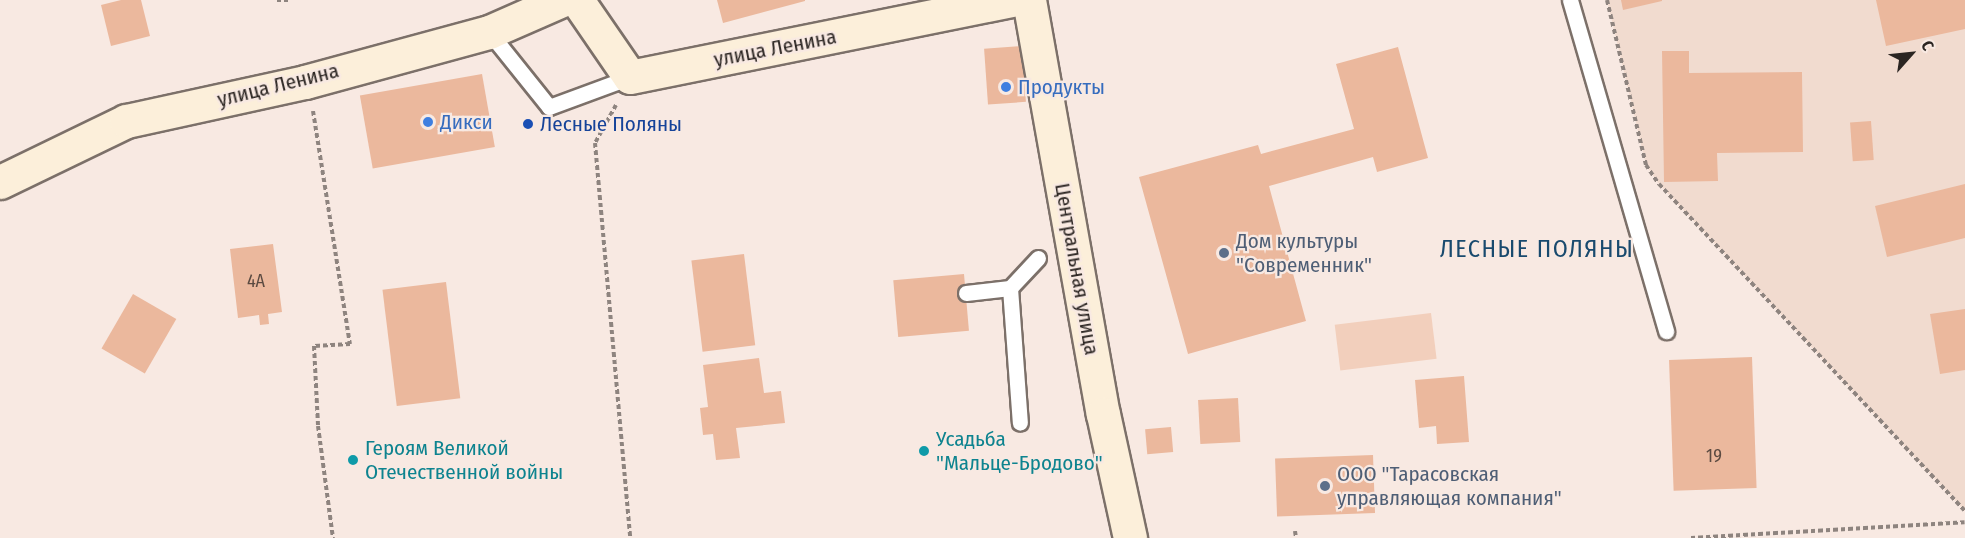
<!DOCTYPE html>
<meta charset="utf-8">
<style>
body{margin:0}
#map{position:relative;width:1965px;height:538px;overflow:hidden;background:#f8e9e2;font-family:"Fira Sans Condensed",sans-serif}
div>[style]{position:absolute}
.built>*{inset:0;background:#f1dbcf}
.green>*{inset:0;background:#f2cfbc;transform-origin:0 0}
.building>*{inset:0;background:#ebb89d;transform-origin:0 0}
.path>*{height:4px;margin-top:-2px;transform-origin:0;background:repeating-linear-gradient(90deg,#8e847f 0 4.5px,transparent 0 7.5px)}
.roads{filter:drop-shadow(2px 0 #7c7069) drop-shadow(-2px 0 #7c7069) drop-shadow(0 2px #7c7069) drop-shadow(0 -2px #7c7069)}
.lane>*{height:15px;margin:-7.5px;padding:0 7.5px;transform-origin:7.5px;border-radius:7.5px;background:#fff}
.secondary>*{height:33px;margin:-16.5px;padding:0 16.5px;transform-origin:16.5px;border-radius:16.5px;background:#fcefda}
.dots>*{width:16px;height:16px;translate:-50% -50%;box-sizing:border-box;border:3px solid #f8e9e2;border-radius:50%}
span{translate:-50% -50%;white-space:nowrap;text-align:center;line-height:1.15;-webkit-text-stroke:4.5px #f8e9e2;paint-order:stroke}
.number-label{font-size:18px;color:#5b4a41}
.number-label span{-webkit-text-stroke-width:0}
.street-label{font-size:21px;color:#2b2522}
.shop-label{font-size:21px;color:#366cbe}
.left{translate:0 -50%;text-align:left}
.transit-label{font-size:21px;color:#164399}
.service-label{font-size:21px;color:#4e5e75}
.culture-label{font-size:21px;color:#0d838f}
.quarter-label{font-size:24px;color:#194a6e;letter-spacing:1.5px}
.north{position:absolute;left:1881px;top:24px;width:60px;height:60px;-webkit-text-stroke:4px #f8e9e2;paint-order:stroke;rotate:63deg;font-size:16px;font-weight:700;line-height:24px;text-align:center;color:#2b2522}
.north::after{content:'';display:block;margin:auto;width:21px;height:27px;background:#2b2522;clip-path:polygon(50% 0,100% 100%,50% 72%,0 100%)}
</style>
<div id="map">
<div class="built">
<div style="clip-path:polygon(1607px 0,1965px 0,1965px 511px,1659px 184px,1646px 165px)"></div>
</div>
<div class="green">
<div style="left:1431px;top:313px;width:46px;height:97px;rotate:83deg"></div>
</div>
<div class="building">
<div style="clip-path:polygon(121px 0,141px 0,150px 36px,111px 46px,101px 5px)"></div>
<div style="clip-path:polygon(717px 0,805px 0,805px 1px,723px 23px)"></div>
<div style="clip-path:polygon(1621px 0,1662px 0,1662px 1px,1623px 10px)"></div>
<div style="clip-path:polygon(1876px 0,1965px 0,1965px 29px,1886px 46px)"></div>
<div style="left:1022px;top:46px;width:56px;height:38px;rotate:86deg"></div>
<div style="clip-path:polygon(1398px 47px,1428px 158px,1377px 172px,1373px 157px,1269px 186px,1306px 321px,1188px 354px,1139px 177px,1258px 145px,1261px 154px,1354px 129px,1336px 64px)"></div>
<div style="clip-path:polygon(1662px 51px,1689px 51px,1689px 73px,1802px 72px,1803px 152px,1717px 153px,1718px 181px,1664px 182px)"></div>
<div style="left:482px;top:74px;width:74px;height:124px;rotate:80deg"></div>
<div style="left:1871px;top:121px;width:39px;height:21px;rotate:86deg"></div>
<div style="clip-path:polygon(1965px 184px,1965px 238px,1887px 257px,1875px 206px)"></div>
<div style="clip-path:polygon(273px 244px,282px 312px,268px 314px,269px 324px,260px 325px,259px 315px,238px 318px,230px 249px)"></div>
<div style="left:744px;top:254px;width:92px;height:53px;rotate:83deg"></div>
<div style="left:964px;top:274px;width:57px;height:71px;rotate:85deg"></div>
<div style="left:446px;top:282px;width:117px;height:64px;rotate:83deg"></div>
<div style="left:133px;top:294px;width:50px;height:63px;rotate:30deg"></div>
<div style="clip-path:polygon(1965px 309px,1965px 370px,1940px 374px,1930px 314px)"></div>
<div style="left:1752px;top:357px;width:131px;height:83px;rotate:88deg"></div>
<div style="clip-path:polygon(759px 358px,764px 393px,781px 391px,785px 423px,736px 428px,740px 458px,716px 460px,713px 434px,703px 435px,700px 408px,708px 407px,703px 365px)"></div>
<div style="clip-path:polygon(1464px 376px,1469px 442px,1437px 444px,1436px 426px,1419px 428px,1415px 380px)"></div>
<div style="left:1238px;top:398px;width:44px;height:40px;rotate:87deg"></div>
<div style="left:1171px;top:427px;width:25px;height:26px;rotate:85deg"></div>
<div style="left:1373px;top:455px;width:58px;height:98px;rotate:88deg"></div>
</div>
<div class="path">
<div style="left:277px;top:0;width:11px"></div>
<div style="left:1607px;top:0;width:170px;rotate:76.7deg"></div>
<div style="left:1646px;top:165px;width:23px;rotate:56deg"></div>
<div style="left:1659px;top:184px;width:448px;rotate:46.9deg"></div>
<div style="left:616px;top:105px;width:43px;rotate:118.9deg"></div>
<div style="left:595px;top:143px;width:397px;rotate:84.9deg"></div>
<div style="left:313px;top:111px;width:236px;rotate:81deg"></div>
<div style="left:350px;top:344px;width:36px;rotate:177deg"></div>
<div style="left:314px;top:346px;width:80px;rotate:87.1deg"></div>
<div style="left:318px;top:426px;width:113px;rotate:82.4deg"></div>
<div style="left:1295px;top:531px;width:7px;rotate:82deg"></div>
<div style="left:1691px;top:538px;width:274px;rotate:-3.3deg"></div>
</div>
<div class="roads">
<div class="lane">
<div style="left:1570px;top:0;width:345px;rotate:73.8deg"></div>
<div style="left:489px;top:32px;width:96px;rotate:51.3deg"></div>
<div style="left:549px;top:107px;width:86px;rotate:-20.3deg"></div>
<div style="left:1010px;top:288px;width:135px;rotate:85.8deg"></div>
<div style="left:966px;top:293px;width:44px;rotate:-6.5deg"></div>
<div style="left:1010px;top:288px;width:41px;rotate:-47deg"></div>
</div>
<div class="secondary">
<div style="left:577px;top:0;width:93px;rotate:55.5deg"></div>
<div style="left:630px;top:77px;width:389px;rotate:-11.4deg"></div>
<div style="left:1029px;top:0;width:421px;rotate:79.9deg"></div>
<div style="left:1103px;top:414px;width:127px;rotate:77.7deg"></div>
<div style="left:0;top:182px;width:140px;rotate:-25.8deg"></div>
<div style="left:126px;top:121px;width:183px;rotate:-12.3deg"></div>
<div style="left:305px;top:82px;width:191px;rotate:-15.2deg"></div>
<div style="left:489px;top:32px;width:80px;rotate:-23.7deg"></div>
</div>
</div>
<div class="dots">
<div style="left:1006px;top:87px;background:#3f7fe0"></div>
<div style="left:428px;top:122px;background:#3f7fe0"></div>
<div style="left:528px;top:124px;background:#1a4fb4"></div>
<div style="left:1224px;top:253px;background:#5c6f8a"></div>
<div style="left:924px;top:451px;background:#0f9aa8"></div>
<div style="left:353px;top:460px;background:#0f9aa8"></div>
<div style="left:1325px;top:486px;background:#5c6f8a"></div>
</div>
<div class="number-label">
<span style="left:256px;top:281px">4А</span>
<span style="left:1714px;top:456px">19</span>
</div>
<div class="street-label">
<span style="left:775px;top:48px;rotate:-11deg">улица Ленина</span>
<span style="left:278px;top:85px;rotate:-14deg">улица Ленина</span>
<span style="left:1077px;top:269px;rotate:80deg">Центральная улица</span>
</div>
<div class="shop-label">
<span class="left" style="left:1018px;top:87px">Продукты</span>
<span class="left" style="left:440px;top:122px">Дикси</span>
</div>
<div class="transit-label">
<span class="left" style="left:540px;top:124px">Лесные Поляны</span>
</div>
<div class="service-label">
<span class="left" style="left:1236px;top:253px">Дом культуры<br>"Современник"</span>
<span class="left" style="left:1337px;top:486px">ООО "Тарасовская<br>управляющая компания"</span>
</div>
<div class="culture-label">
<span class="left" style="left:936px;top:451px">Усадьба<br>"Мальце-Бродово"</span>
<span class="left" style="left:365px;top:460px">Героям Великой<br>Отечественной войны</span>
</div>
<div class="quarter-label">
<span style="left:1537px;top:250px">ЛЕСНЫЕ ПОЛЯНЫ</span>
</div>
<div class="north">С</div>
</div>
